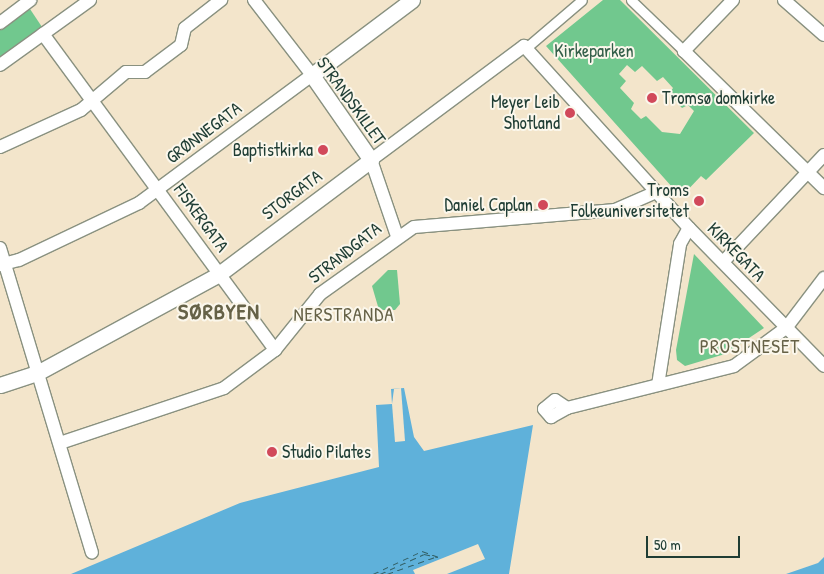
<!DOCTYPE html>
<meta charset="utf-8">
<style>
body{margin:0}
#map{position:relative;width:824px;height:574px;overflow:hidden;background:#f3e5cb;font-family:"Patrick Hand",sans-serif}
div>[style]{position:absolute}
.green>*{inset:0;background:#71c88e}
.water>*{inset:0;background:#5fb1da}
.pier>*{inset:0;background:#f3e5cb}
.ferry>*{height:1px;margin-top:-0.5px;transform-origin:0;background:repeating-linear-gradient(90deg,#326066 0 6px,transparent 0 11px)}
.roads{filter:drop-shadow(1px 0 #899180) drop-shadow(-1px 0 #899180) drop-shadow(0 1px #899180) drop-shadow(0 -1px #899180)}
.pedestrian>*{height:9px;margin:-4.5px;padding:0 4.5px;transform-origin:4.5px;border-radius:4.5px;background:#fff}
.minor>*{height:12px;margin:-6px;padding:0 6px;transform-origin:6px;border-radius:6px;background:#fff}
.tertiary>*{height:15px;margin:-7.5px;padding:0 7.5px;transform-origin:7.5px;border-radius:7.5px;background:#fff}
.dots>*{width:14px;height:14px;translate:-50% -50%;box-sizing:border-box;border:2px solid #fbf7ec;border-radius:50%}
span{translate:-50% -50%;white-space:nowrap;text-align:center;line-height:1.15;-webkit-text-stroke:4px #fbf7ec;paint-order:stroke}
.park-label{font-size:18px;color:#34604a}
.poi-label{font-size:18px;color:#1f3d34}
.left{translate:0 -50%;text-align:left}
.right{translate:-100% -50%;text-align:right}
.street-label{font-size:18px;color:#1f3d34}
.neighbourhood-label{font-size:19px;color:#666247;letter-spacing:1px}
.district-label{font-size:22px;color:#666247;font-weight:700;letter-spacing:1px}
.scale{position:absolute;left:646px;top:536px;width:94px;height:22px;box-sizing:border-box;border:2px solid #1f3d34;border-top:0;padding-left:6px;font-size:15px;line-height:18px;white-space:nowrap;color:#1f3d34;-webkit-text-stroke:4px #fbf7ec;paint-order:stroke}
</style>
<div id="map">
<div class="green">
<div style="clip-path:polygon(evenodd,603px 0,620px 0,754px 133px,706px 180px,701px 176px,681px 197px,546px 46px,603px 0,627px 65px,635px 72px,642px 66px,657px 81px,663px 77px,673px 88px,669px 94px,682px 108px,688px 105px,694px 111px,680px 134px,662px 132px,646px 116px,641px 119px,631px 109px,634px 103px,620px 88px,626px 81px,619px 74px,627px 65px)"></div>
<div style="clip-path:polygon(30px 9px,42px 27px,0 59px,0 29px)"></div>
<div style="clip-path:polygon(694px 254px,764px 328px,725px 354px,685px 366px,677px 360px,676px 350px)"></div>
<div style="clip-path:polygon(388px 270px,397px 270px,400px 304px,395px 310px,379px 310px,372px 286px)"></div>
</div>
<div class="water">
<div style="clip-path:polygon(404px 388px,414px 437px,424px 451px,533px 425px,509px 574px,71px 574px,240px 503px,379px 467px,376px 405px,392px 404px,391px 389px)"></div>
<div style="clip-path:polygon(824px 557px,824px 574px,786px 574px,818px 563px)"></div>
</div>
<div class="pier">
<div style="clip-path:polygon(401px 388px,405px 441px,395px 442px,392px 404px,394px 389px)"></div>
<div style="clip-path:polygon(478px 544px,485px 559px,447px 574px,415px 574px,413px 570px)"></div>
</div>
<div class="ferry">
<div style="left:373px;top:574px;width:54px;rotate:-25.1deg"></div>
<div style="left:422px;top:551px;width:20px;rotate:20deg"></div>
<div style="left:380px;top:574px;width:48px;rotate:-24.4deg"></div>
<div style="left:424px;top:554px;width:14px;rotate:12deg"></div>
<div style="left:387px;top:574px;width:51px;rotate:-19.5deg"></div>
</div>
<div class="roads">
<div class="pedestrian">
<div style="left:631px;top:0;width:74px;rotate:43.9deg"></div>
<div style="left:527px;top:47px;width:72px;rotate:-40.5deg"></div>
</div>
<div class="minor">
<div style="left:733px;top:0;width:71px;rotate:133.9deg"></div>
<div style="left:684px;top:51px;width:196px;rotate:44.4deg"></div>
<div style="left:784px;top:0;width:53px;rotate:41.2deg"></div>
<div style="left:0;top:23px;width:38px;rotate:-37deg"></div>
<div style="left:43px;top:34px;width:392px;rotate:53.7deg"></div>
<div style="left:0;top:65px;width:111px;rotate:-35.8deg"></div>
<div style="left:0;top:147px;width:89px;rotate:-24.6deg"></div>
<div style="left:81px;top:110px;width:59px;rotate:-40.2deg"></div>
<div style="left:126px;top:72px;width:19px"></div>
<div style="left:145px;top:72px;width:45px;rotate:-36.9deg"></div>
<div style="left:181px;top:45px;width:17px;rotate:-77deg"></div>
<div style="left:185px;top:28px;width:46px;rotate:-37.9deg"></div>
<div style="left:397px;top:236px;width:80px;rotate:-108.9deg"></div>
<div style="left:371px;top:160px;width:191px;rotate:-36.7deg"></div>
<div style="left:524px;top:46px;width:246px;rotate:47.8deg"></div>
<div style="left:689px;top:228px;width:193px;rotate:45.6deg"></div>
<div style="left:0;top:248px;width:318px;rotate:73.2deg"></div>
<div style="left:723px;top:262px;width:147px;rotate:-46.7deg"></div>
<div style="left:0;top:265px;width:20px;rotate:-15deg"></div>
<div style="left:19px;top:260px;width:133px;rotate:-25.4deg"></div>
<div style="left:139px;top:203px;width:215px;rotate:-36.5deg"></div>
<div style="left:312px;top:75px;width:95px;rotate:-127.7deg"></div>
<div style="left:658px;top:385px;width:143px;rotate:-81.1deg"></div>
<div style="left:680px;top:244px;width:18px;rotate:-61deg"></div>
<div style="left:567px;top:408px;width:14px;rotate:-146deg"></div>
<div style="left:555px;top:400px;width:14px;rotate:141deg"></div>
<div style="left:544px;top:409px;width:11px;rotate:49deg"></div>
<div style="left:551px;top:417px;width:18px;rotate:-29deg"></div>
<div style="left:567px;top:408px;width:172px;rotate:-14.1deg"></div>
<div style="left:734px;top:366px;width:64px;rotate:-36.2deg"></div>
<div style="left:786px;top:328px;width:63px;rotate:-52.8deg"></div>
<div style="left:60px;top:443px;width:173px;rotate:-18.5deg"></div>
<div style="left:224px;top:388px;width:64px;rotate:-36.7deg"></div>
<div style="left:275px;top:350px;width:72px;rotate:-51.2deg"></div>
<div style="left:320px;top:294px;width:115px;rotate:-35.5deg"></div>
<div style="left:414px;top:227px;width:202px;rotate:-4.8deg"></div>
<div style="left:615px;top:210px;width:45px;rotate:-23.7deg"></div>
</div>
<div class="tertiary">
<div style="left:0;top:385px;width:39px;rotate:-18deg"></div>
<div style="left:37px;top:373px;width:207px;rotate:-28.5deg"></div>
<div style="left:219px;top:274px;width:190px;rotate:-36.9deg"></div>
<div style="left:371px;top:160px;width:103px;rotate:-124.8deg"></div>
<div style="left:312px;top:75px;width:125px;rotate:-36.9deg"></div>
</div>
</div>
<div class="dots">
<div style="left:652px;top:98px;background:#d1495b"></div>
<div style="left:570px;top:113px;background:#d1495b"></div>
<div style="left:323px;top:150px;background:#d1495b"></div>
<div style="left:699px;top:201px;background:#d1495b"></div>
<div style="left:543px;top:205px;background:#d1495b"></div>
<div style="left:272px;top:452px;background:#d1495b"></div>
</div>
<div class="park-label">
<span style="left:594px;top:51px">Kirkeparken</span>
</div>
<div class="poi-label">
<span class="left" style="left:662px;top:98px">Tromsø domkirke</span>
<span class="right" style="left:560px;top:113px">Meyer Leib<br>Shotland</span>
<span class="right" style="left:313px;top:150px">Baptistkirka</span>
<span class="right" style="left:689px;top:201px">Troms<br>Folkeuniversitetet</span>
<span class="right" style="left:533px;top:205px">Daniel Caplan</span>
<span class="left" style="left:282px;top:452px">Studio Pilates</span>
</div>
<div class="street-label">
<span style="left:351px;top:101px;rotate:54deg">STRANDSKILLET</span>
<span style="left:204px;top:133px;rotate:-37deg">GRØNNEGATA</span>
<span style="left:292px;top:195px;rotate:-37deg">STORGATA</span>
<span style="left:201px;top:218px;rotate:54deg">FISKERGATA</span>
<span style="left:736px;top:252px;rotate:46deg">KIRKEGATA</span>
<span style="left:345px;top:253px;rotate:-38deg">STRANDGATA</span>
</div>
<div class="neighbourhood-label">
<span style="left:344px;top:315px">NERSTRANDA</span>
<span style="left:750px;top:347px">PROSTNESET</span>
</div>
<div class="district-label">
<span style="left:219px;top:312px">SØRBYEN</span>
</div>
<div class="scale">50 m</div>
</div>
